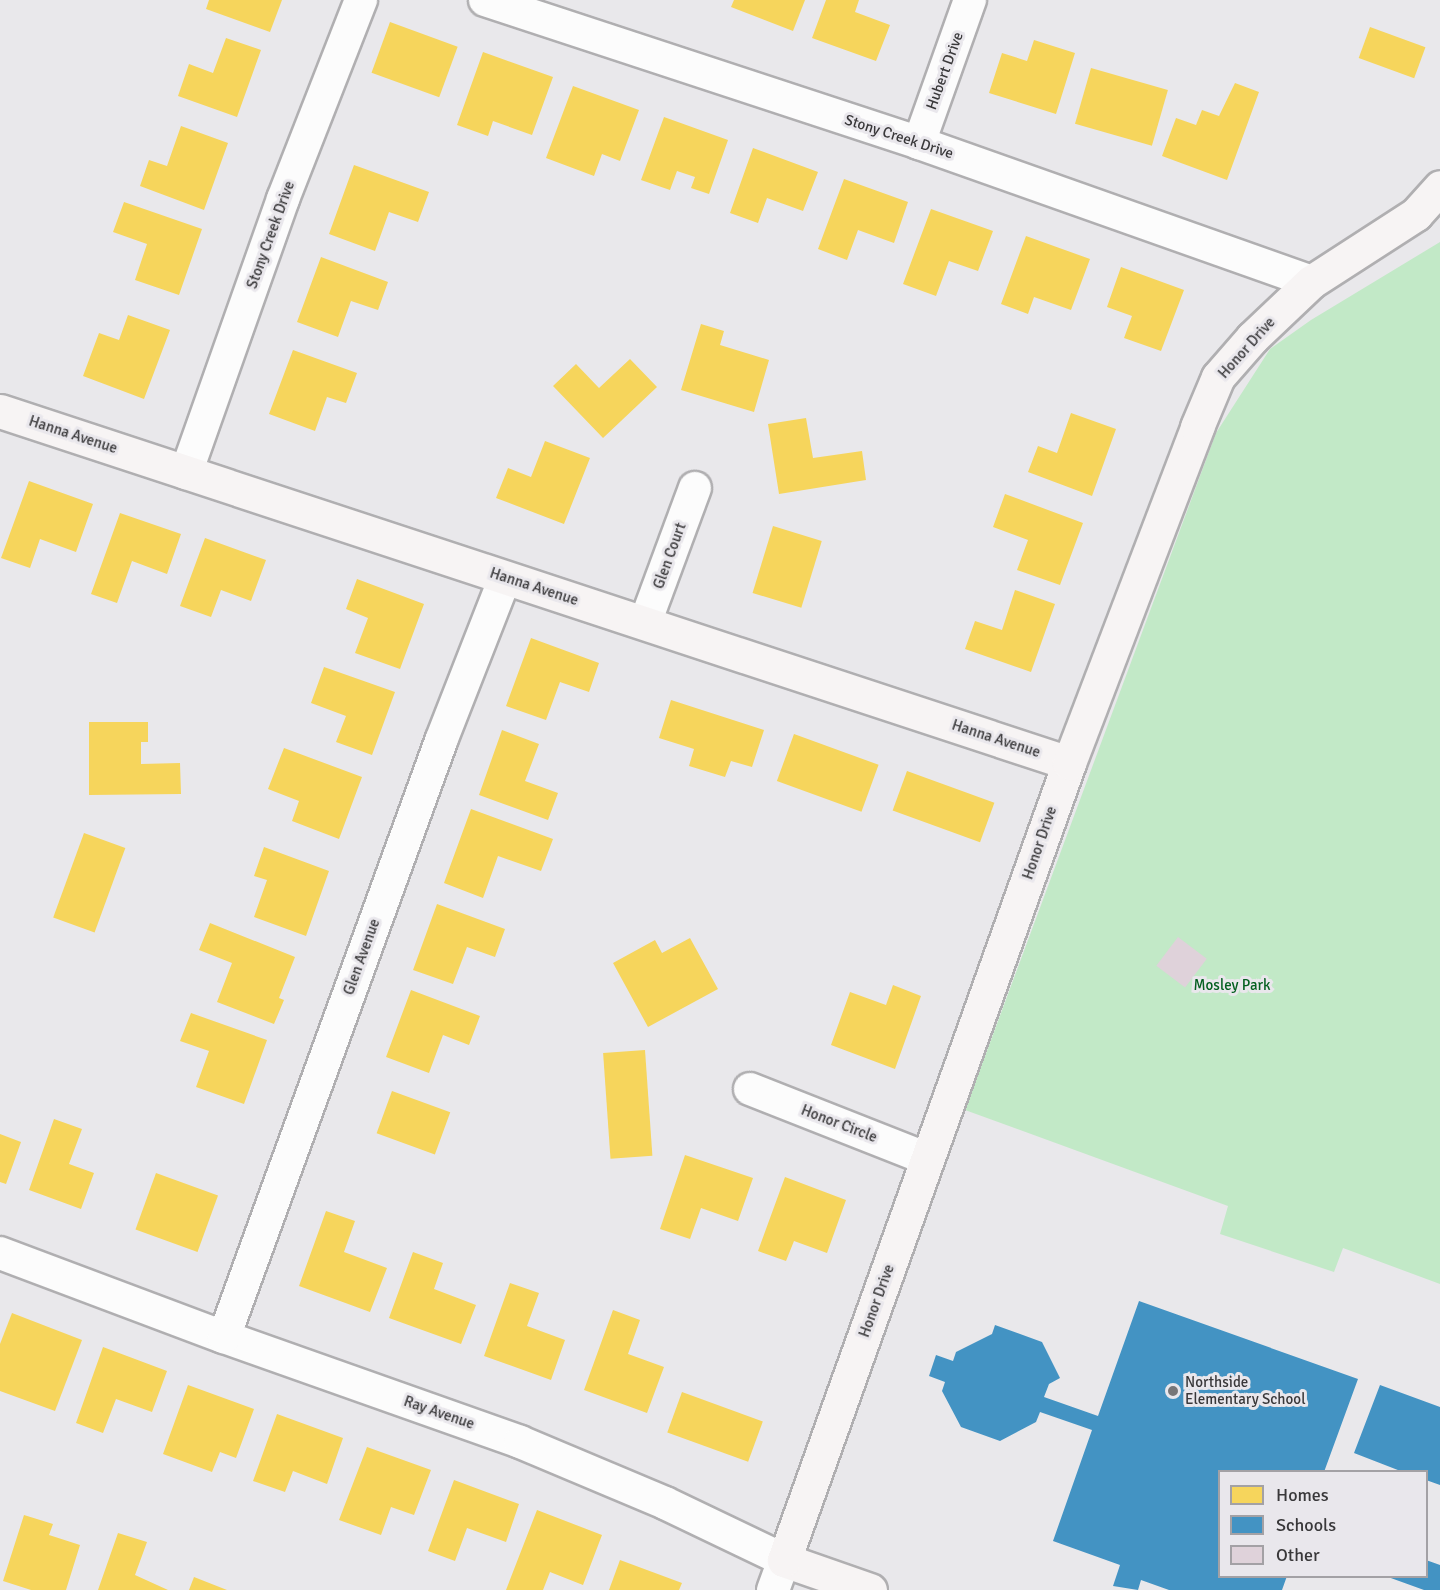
<!DOCTYPE html>
<style>
body{margin:0}
#map{position:relative;width:1440px;height:1590px;overflow:hidden;background:#e9e8eb;font-family:Signika,sans-serif}
div>[style]{position:absolute}
.green>*{inset:0;background:#c2e9c7}
.homes>*{inset:0;background:#f6d55c;transform-origin:0 0}
.schools>*{inset:0;background:#4393c3}
.building>*{inset:0;background:#dfd2da;transform-origin:0 0}
.roads{filter:drop-shadow(2px 0 #b0afb1) drop-shadow(-2px 0 #b0afb1) drop-shadow(0 2px #b0afb1) drop-shadow(0 -2px #b0afb1)}
.street>*{height:32px;margin:-16px;padding:0 16px;transform-origin:16px;border-radius:16px;background:#fcfcfc}
.secondary>*{height:33px;margin:-16.5px;padding:0 16.5px;transform-origin:16.5px;border-radius:16.5px;background:#f7f4f4}
.dots>*{width:16px;height:16px;translate:-50% -50%;box-sizing:border-box;border:3px solid #e9e7ec;border-radius:50%}
span{translate:-50% -50%;white-space:nowrap;text-align:center;line-height:1.15;-webkit-text-stroke:6px #e9e7ec;paint-order:stroke}
.street-label{font-size:15px;color:#39383a}
.park-label{font-size:15px;color:#046020}
.poi-label{font-size:15px;color:#39383a}
.left{translate:0 -50%;text-align:left}
.legend{position:absolute;left:1218px;top:1470px;width:210px;height:108px;box-sizing:border-box;background:#e9e7ec;border:2px solid #a3a1a5;margin:0;padding:8px 10px;list-style:none;font-size:18px;color:#39383a}
.legend li{display:flex;align-items:center;gap:12px;height:30px}
.legend b{width:30px;border:2px solid #a3a1a5}
</style>
<div id="map">
<div class="green">
<div style="clip-path:polygon(1440px 242px,1440px 1284px,1343px 1248px,1334px 1272px,1220px 1234px,1228px 1206px,965px 1110px,1216px 433px,1270px 349px,1311px 320px)"></div>
</div>
<div class="homes">
<div style="clip-path:polygon(209px 0,282px 0,270px 32px,206px 9px)"></div>
<div style="clip-path:polygon(734px 0,805px 0,793px 31px,731px 7px)"></div>
<div style="clip-path:polygon(826px 0,859px 0,855px 12px,890px 25px,876px 61px,812px 38px)"></div>
<div style="left:390px;top:22px;width:72px;height:54px;rotate:20deg"></div>
<div style="left:1370px;top:27px;width:59px;height:33px;rotate:20deg"></div>
<div style="clip-path:polygon(226px 38px,261px 50px,237px 117px,178px 96px,189px 64px,213px 73px)"></div>
<div style="clip-path:polygon(1034px 40px,1075px 53px,1056px 114px,989px 93px,1002px 53px,1027px 61px)"></div>
<div style="clip-path:polygon(483px 52px,553px 77px,532px 135px,493px 121px,488px 136px,457px 125px)"></div>
<div style="left:1091px;top:68px;width:80px;height:58px;rotate:16deg"></div>
<div style="clip-path:polygon(1235px 83px,1259px 92px,1227px 180px,1162px 156px,1176px 118px,1196px 125px,1202px 110px,1219px 116px)"></div>
<div style="clip-path:polygon(573px 86px,639px 110px,620px 161px,602px 154px,594px 176px,546px 158px)"></div>
<div style="clip-path:polygon(664px 117px,728px 140px,709px 194px,691px 188px,695px 177px,677px 171px,670px 190px,641px 180px)"></div>
<div style="clip-path:polygon(181px 126px,228px 143px,204px 210px,140px 186px,149px 160px,167px 166px)"></div>
<div style="clip-path:polygon(753px 148px,818px 172px,803px 211px,767px 198px,758px 223px,730px 213px)"></div>
<div style="clip-path:polygon(354px 165px,429px 192px,418px 222px,389px 212px,375px 251px,329px 234px)"></div>
<div style="clip-path:polygon(844px 179px,908px 202px,894px 243px,858px 230px,847px 260px,818px 249px)"></div>
<div style="clip-path:polygon(124px 202px,202px 229px,179px 295px,135px 280px,147px 244px,113px 232px)"></div>
<div style="clip-path:polygon(931px 209px,993px 231px,978px 271px,949px 261px,936px 296px,903px 284px)"></div>
<div style="clip-path:polygon(1026px 236px,1090px 259px,1071px 310px,1034px 297px,1028px 314px,1001px 304px)"></div>
<div style="clip-path:polygon(321px 257px,388px 282px,378px 310px,351px 301px,338px 337px,297px 322px)"></div>
<div style="clip-path:polygon(1121px 267px,1184px 290px,1161px 351px,1124px 338px,1132px 316px,1107px 307px)"></div>
<div style="clip-path:polygon(128px 315px,170px 330px,144px 399px,83px 376px,99px 333px,119px 340px)"></div>
<div style="clip-path:polygon(701px 324px,724px 331px,720px 345px,769px 360px,754px 412px,681px 390px)"></div>
<div style="clip-path:polygon(293px 350px,357px 373px,346px 403px,327px 397px,315px 431px,269px 414px)"></div>
<div style="clip-path:polygon(630px 359px,657px 387px,603px 438px,553px 386px,576px 364px,599px 388px)"></div>
<div style="clip-path:polygon(1071px 413px,1116px 429px,1092px 496px,1028px 472px,1038px 446px,1057px 453px)"></div>
<div style="clip-path:polygon(806px 418px,813px 458px,862px 451px,866px 480px,779px 494px,768px 424px)"></div>
<div style="clip-path:polygon(545px 441px,590px 458px,564px 524px,496px 498px,508px 468px,531px 477px)"></div>
<div style="clip-path:polygon(29px 481px,93px 504px,76px 552px,40px 539px,30px 568px,1px 558px)"></div>
<div style="clip-path:polygon(1005px 494px,1083px 523px,1060px 585px,1017px 570px,1028px 540px,993px 527px)"></div>
<div style="clip-path:polygon(120px 513px,181px 534px,167px 574px,132px 561px,117px 603px,91px 594px)"></div>
<div style="left:773px;top:526px;width:51px;height:70px;rotate:17deg"></div>
<div style="clip-path:polygon(205px 538px,266px 560px,251px 601px,221px 590px,211px 617px,180px 606px)"></div>
<div style="clip-path:polygon(357px 579px,424px 604px,400px 669px,355px 653px,368px 618px,346px 609px)"></div>
<div style="clip-path:polygon(1015px 590px,1055px 604px,1031px 672px,965px 649px,975px 621px,1002px 630px)"></div>
<div style="clip-path:polygon(531px 638px,599px 663px,589px 692px,560px 682px,546px 720px,506px 706px)"></div>
<div style="clip-path:polygon(324px 667px,395px 692px,372px 755px,336px 742px,346px 716px,311px 703px)"></div>
<div style="clip-path:polygon(671px 700px,764px 730px,752px 767px,731px 761px,725px 777px,689px 766px,694px 749px,659px 738px)"></div>
<div style="clip-path:polygon(89px 722px,148px 722px,148px 742px,141px 742px,141px 764px,180px 763px,181px 794px,89px 795px)"></div>
<div style="clip-path:polygon(502px 730px,539px 744px,525px 781px,558px 793px,548px 820px,479px 795px)"></div>
<div style="left:794px;top:734px;width:90px;height:50px;rotate:20deg"></div>
<div style="clip-path:polygon(284px 748px,362px 777px,339px 839px,292px 821px,299px 801px,268px 789px)"></div>
<div style="left:907px;top:771px;width:93px;height:42px;rotate:20deg"></div>
<div style="clip-path:polygon(471px 809px,553px 839px,541px 871px,498px 856px,483px 898px,444px 883px)"></div>
<div style="left:84px;top:833px;width:44px;height:90px;rotate:20deg"></div>
<div style="clip-path:polygon(264px 847px,329px 871px,306px 936px,254px 917px,267px 880px,254px 876px)"></div>
<div style="clip-path:polygon(437px 904px,505px 929px,495px 957px,467px 947px,453px 984px,413px 970px)"></div>
<div style="clip-path:polygon(210px 923px,295px 957px,279px 998px,284px 1000px,274px 1024px,217px 1002px,232px 963px,199px 950px)"></div>
<div style="clip-path:polygon(690px 938px,718px 989px,648px 1027px,613px 963px,655px 940px,662px 953px)"></div>
<div style="clip-path:polygon(893px 985px,921px 996px,895px 1069px,831px 1045px,850px 992px,886px 1005px)"></div>
<div style="clip-path:polygon(411px 990px,480px 1016px,469px 1045px,443px 1035px,429px 1073px,386px 1057px)"></div>
<div style="clip-path:polygon(191px 1013px,267px 1040px,244px 1104px,196px 1087px,209px 1051px,180px 1041px)"></div>
<div style="left:645px;top:1050px;width:106px;height:42px;rotate:86deg"></div>
<div style="left:392px;top:1091px;width:62px;height:45px;rotate:20deg"></div>
<div style="clip-path:polygon(54px 1119px,82px 1129px,69px 1164px,94px 1173px,81px 1209px,29px 1190px)"></div>
<div style="clip-path:polygon(0 1134px,21px 1142px,6px 1184px,0 1182px)"></div>
<div style="clip-path:polygon(685px 1155px,753px 1178px,738px 1221px,701px 1208px,690px 1239px,660px 1229px)"></div>
<div style="left:156px;top:1173px;width:66px;height:60px;rotate:20deg"></div>
<div style="clip-path:polygon(785px 1177px,846px 1200px,827px 1253px,794px 1241px,786px 1261px,758px 1251px)"></div>
<div style="clip-path:polygon(326px 1211px,355px 1221px,344px 1252px,387px 1268px,370px 1312px,299px 1286px)"></div>
<div style="clip-path:polygon(413px 1252px,443px 1263px,434px 1289px,476px 1305px,461px 1344px,389px 1318px)"></div>
<div style="clip-path:polygon(510px 1283px,539px 1293px,527px 1326px,565px 1340px,551px 1380px,484px 1356px)"></div>
<div style="clip-path:polygon(613px 1310px,640px 1320px,628px 1354px,664px 1367px,647px 1413px,584px 1390px)"></div>
<div style="clip-path:polygon(12px 1313px,82px 1340px,55px 1411px,0 1391px,0 1344px)"></div>
<div style="clip-path:polygon(103px 1347px,167px 1371px,152px 1412px,116px 1399px,103px 1433px,76px 1423px)"></div>
<div style="clip-path:polygon(188px 1385px,254px 1409px,236px 1458px,220px 1452px,212px 1472px,163px 1454px)"></div>
<div style="left:682px;top:1392px;width:86px;height:43px;rotate:20deg"></div>
<div style="clip-path:polygon(277px 1414px,343px 1438px,327px 1484px,293px 1471px,285px 1492px,253px 1481px)"></div>
<div style="clip-path:polygon(367px 1447px,431px 1470px,414px 1515px,391px 1507px,381px 1535px,339px 1520px)"></div>
<div style="clip-path:polygon(454px 1480px,519px 1504px,506px 1542px,467px 1528px,455px 1561px,428px 1551px)"></div>
<div style="clip-path:polygon(537px 1510px,602px 1535px,583px 1585px,550px 1572px,543px 1590px,506px 1590px)"></div>
<div style="clip-path:polygon(24px 1515px,53px 1524px,49px 1535px,80px 1545px,66px 1590px,31px 1590px,3px 1581px)"></div>
<div style="clip-path:polygon(118px 1533px,147px 1542px,135px 1575px,168px 1590px,98px 1590px)"></div>
<div style="clip-path:polygon(620px 1560px,682px 1583px,679px 1590px,609px 1590px)"></div>
<div style="clip-path:polygon(194px 1577px,227px 1590px,189px 1590px)"></div>
</div>
<div class="schools">
<div style="clip-path:polygon(1139px 1301px,1358px 1379px,1324px 1472px,1220px 1472px,1220px 1576px,1287px 1576px,1282px 1590px,1169px 1590px,1141px 1580px,1138px 1590px,1113px 1586px,1120px 1565px,1053px 1541px,1092px 1430px,1040px 1412px,1036px 1422px,1000px 1441px,961px 1427px,942px 1391px,945px 1382px,929px 1376px,936px 1355px,953px 1361px,956px 1352px,992px 1334px,995px 1325px,1042px 1342px,1060px 1378px,1049px 1384px,1044px 1397px,1098px 1416px)"></div>
<div style="clip-path:polygon(1380px 1385px,1440px 1407px,1440px 1485px,1426px 1480px,1426px 1472px,1403px 1472px,1354px 1453px)"></div>
<div style="clip-path:polygon(1426px 1560px,1440px 1565px,1440px 1590px,1424px 1590px,1388px 1577px,1426px 1576px)"></div>
</div>
<div class="building">
<div style="left:1178px;top:937px;width:36px;height:36px;rotate:37deg"></div>
</div>
<div class="roads">
<div class="street">
<div style="left:485px;top:0;width:457px;rotate:18.2deg"></div>
<div style="left:919px;top:143px;width:416px;rotate:19.5deg"></div>
<div style="left:919px;top:143px;width:152px;rotate:-70.4deg"></div>
<div style="left:186px;top:473px;width:291px;rotate:-70.5deg"></div>
<div style="left:283px;top:199px;width:214px;rotate:-68.6deg"></div>
<div style="left:645px;top:623px;width:144px;rotate:-69.7deg"></div>
<div style="left:750px;top:1089px;width:191px;rotate:21.5deg"></div>
<div style="left:0;top:1253px;width:239px;rotate:20.6deg"></div>
<div style="left:224px;top:1337px;width:314px;rotate:19.5deg"></div>
<div style="left:520px;top:1442px;width:157px;rotate:22.8deg"></div>
<div style="left:665px;top:1503px;width:132px;rotate:25.6deg"></div>
<div style="left:784px;top:1560px;width:32px;rotate:110deg"></div>
<div style="left:224px;top:1337px;width:634px;rotate:-69.99deg"></div>
<div style="left:441px;top:741px;width:175px;rotate:-68.6deg"></div>
</div>
<div class="secondary">
<div style="left:0;top:411px;width:1125px;rotate:18.23deg"></div>
<div style="left:870px;top:1590px;width:91px;rotate:-160.8deg"></div>
<div style="left:784px;top:1560px;width:846px;rotate:-70.32deg"></div>
<div style="left:1069px;top:763px;width:360px;rotate:-69.1deg"></div>
<div style="left:1197px;top:427px;width:54px;rotate:-67.2deg"></div>
<div style="left:1218px;top:377px;width:52px;rotate:-48.9deg"></div>
<div style="left:1252px;top:338px;width:81px;rotate:-43.5deg"></div>
<div style="left:1311px;top:282px;width:125px;rotate:-32.9deg"></div>
<div style="left:1416px;top:214px;width:36px;rotate:-48deg"></div>
</div>
</div>
<div class="dots">
<div style="left:1173px;top:1391px;background:#777678"></div>
</div>
<div class="street-label">
<span style="left:945px;top:71px;rotate:-70deg">Hubert Drive</span>
<span style="left:899px;top:137px;rotate:18deg">Stony Creek Drive</span>
<span style="left:271px;top:235px;rotate:-70deg">Stony Creek Drive</span>
<span style="left:1247px;top:348px;rotate:-48deg">Honor Drive</span>
<span style="left:73px;top:435px;rotate:18deg">Hanna Avenue</span>
<span style="left:670px;top:556px;rotate:-70deg">Glen Court</span>
<span style="left:534px;top:587px;rotate:18deg">Hanna Avenue</span>
<span style="left:996px;top:739px;rotate:18deg">Hanna Avenue</span>
<span style="left:1040px;top:843px;rotate:-71deg">Honor Drive</span>
<span style="left:362px;top:957px;rotate:-70deg">Glen Avenue</span>
<span style="left:839px;top:1124px;rotate:21deg">Honor Circle</span>
<span style="left:877px;top:1301px;rotate:-70deg">Honor Drive</span>
<span style="left:439px;top:1413px;rotate:19deg">Ray Avenue</span>
</div>
<div class="park-label">
<span style="left:1232px;top:986px">Mosley Park</span>
</div>
<div class="poi-label">
<span class="left" style="left:1185px;top:1391px">Northside<br>Elementary School</span>
</div>
<ul class="legend">
<li><b style="height:16px;background:#f6d55c"></b>Homes</li>
<li><b style="height:16px;background:#4393c3"></b>Schools</li>
<li><b style="height:16px;background:#dfd2da"></b>Other</li>
</ul>
</div>
